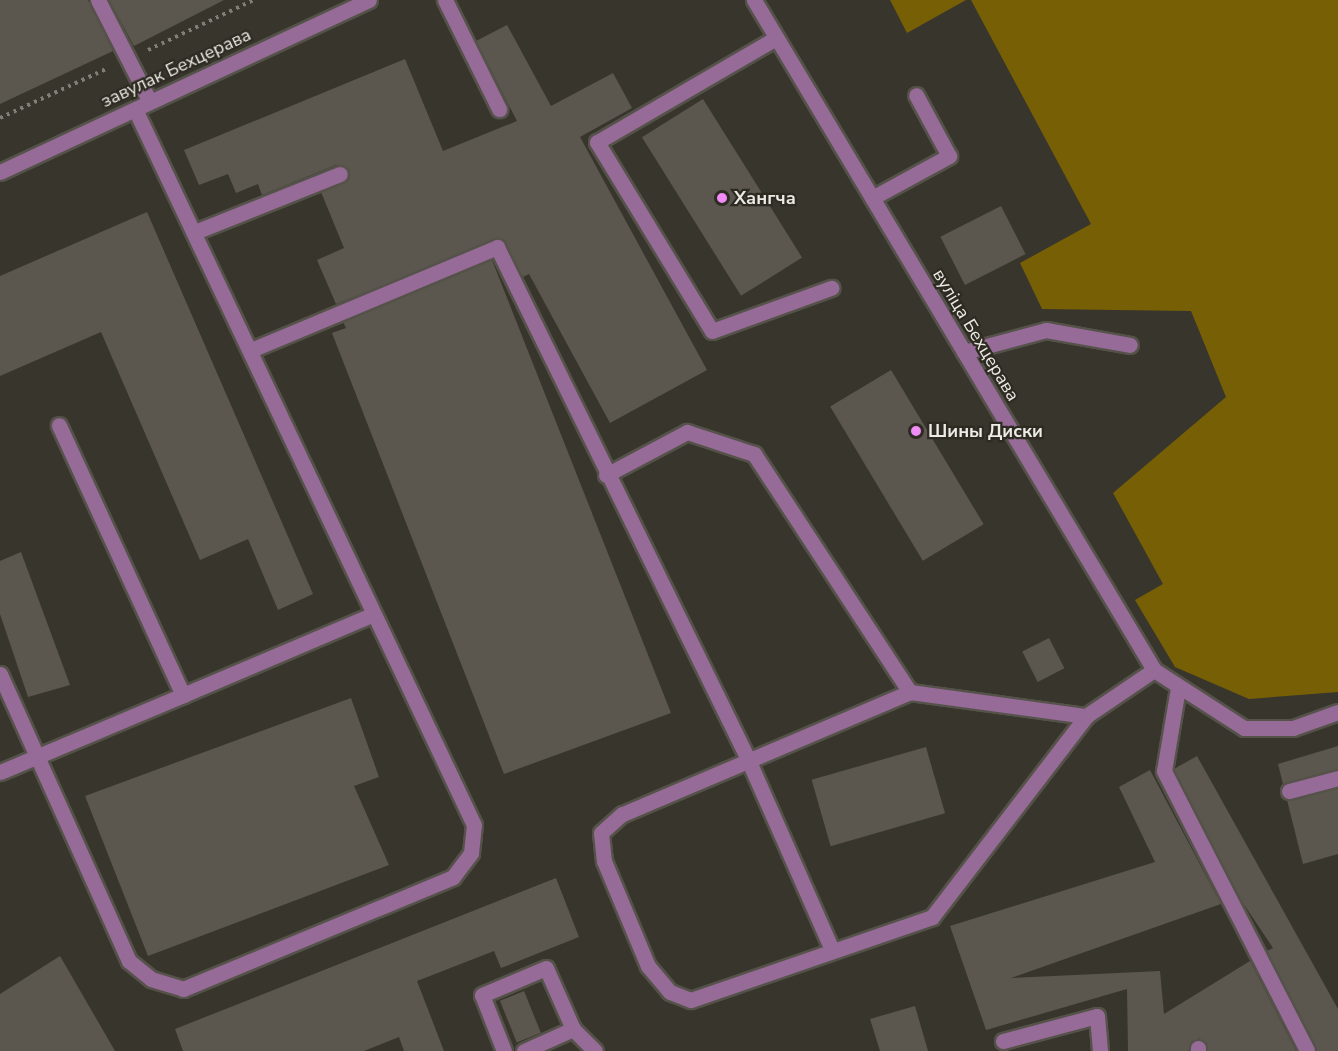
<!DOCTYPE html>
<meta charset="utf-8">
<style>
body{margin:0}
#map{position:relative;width:1338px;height:1051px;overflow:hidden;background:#38352c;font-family:"Nunito Sans",sans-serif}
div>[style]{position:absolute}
.forest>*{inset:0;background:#775f06}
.building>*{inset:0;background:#5b574e;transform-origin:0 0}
.path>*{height:4px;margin-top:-2px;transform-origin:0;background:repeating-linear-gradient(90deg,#807e76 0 3px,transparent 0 7.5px)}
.roads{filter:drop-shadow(2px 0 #55524a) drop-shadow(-2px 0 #55524a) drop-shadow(0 2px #55524a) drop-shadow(0 -2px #55524a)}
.minor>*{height:15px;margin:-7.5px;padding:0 7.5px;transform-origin:7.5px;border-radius:7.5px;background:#966b97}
.dots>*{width:16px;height:16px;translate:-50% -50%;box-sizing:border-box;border:3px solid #2e2b22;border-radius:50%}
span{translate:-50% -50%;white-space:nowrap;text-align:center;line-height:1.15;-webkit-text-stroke:4.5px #2e2b22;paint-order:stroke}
.street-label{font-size:18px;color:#ecebe5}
.poi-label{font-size:18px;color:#ecebe5;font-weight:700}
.left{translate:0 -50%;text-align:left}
</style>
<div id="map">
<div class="forest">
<div style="clip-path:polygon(890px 0,966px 0,907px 33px)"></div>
<div style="clip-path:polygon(971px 0,1338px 0,1338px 692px,1249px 699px,1175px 667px,1135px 600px,1163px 584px,1113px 493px,1226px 397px,1191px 311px,1042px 309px,1020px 263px,1091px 224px)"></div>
</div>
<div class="building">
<div style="clip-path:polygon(0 0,88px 0,113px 51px,0 104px)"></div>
<div style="clip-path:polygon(109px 0,224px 0,134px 46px)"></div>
<div style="clip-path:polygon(507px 25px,551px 106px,613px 73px,632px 108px,580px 137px,707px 370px,610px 423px,529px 274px,523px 277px,502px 239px,336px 304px,317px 260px,344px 248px,321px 192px,347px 180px,346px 167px,336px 165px,262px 195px,258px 184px,236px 193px,228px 174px,199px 185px,184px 150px,405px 59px,443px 151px,517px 121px,476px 41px)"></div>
<div style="left:703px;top:99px;width:187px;height:72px;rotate:58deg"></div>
<div style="left:1001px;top:206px;width:54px;height:68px;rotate:63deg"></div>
<div style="clip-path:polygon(147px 212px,313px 594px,278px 610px,248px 539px,200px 560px,101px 332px,0 376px,0 276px)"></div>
<div style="clip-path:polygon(492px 260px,671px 713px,504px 774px,332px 333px,346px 328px,343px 322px)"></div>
<div style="left:891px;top:370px;width:180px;height:71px;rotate:59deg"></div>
<div style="clip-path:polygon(21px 552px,70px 685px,28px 697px,0 614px,0 561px)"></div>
<div style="left:1049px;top:638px;width:34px;height:30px;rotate:63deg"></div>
<div style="clip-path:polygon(351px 698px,379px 777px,354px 786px,389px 865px,148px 956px,85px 796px)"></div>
<div style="clip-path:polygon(1338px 746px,1338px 769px,1283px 784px,1278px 764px)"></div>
<div style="left:926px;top:747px;width:69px;height:119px;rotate:74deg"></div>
<div style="clip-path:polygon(1197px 756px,1338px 1009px,1338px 1051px,1317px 1051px,1267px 951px,1273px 948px,1239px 897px,1174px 769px)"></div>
<div style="clip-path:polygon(1150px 770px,1221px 904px,1011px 978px,1160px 971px,1164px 1014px,1250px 961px,1296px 1051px,1208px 1051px,1199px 1038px,1188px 1051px,1128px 1051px,1127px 989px,986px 1030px,950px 926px,1155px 862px,1119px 787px)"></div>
<div style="clip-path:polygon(1338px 788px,1338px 854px,1303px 864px,1287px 800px)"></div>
<div style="clip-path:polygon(556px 878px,579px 937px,501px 968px,494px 951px,417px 981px,444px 1051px,404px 1051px,399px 1037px,364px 1051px,183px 1051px,175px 1029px)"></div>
<div style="clip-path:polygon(60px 956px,115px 1051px,0 1051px,0 994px)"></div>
<div style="left:524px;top:991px;width:45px;height:26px;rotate:68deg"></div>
<div style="clip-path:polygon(915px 1006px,928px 1051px,880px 1051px,870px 1019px)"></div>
</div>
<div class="path">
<div style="left:148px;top:50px;width:117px;rotate:-25.3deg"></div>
<div style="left:0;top:118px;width:119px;rotate:-24.8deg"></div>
</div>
<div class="roads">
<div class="minor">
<div style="left:98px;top:0;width:114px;rotate:63deg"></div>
<div style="left:445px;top:0;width:122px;rotate:63.6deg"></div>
<div style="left:754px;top:0;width:780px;rotate:59.16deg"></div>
<div style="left:1154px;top:670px;width:107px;rotate:32.8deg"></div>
<div style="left:1244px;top:728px;width:49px"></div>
<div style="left:1293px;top:728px;width:48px;rotate:-19.6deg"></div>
<div style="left:776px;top:38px;width:207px;rotate:149.8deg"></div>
<div style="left:597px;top:142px;width:221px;rotate:58.7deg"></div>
<div style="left:712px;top:331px;width:127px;rotate:-19.9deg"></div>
<div style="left:0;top:172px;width:407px;rotate:-25deg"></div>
<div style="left:872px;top:198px;width:88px;rotate:-28.6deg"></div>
<div style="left:949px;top:156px;width:69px;rotate:-118.4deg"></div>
<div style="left:195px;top:232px;width:156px;rotate:-21.8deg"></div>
<div style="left:251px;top:350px;width:267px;rotate:-22.7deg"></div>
<div style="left:497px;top:247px;width:568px;rotate:63.89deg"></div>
<div style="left:747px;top:757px;width:211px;rotate:66.2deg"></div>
<div style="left:964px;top:352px;width:85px;rotate:-15deg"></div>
<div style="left:1046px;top:330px;width:85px;rotate:10.1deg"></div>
<div style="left:606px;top:475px;width:92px;rotate:-28deg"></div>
<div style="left:687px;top:432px;width:71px;rotate:18.2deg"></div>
<div style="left:754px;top:454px;width:285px;rotate:56.8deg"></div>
<div style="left:910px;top:692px;width:178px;rotate:7.8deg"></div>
<div style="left:1086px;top:716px;width:82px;rotate:-34.1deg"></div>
<div style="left:0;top:674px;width:315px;rotate:65.8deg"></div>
<div style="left:129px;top:961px;width:28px;rotate:39deg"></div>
<div style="left:151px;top:979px;width:34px;rotate:17deg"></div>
<div style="left:183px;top:989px;width:292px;rotate:-22.5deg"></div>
<div style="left:453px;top:877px;width:30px;rotate:-53deg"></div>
<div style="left:471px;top:853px;width:28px;rotate:-84deg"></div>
<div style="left:474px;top:825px;width:792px;rotate:-115.34deg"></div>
<div style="left:1178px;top:688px;width:84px;rotate:99.6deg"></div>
<div style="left:1164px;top:771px;width:314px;rotate:62.9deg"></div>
<div style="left:910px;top:692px;width:313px;rotate:157deg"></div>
<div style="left:622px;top:814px;width:28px;rotate:138deg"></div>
<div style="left:601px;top:833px;width:28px;rotate:84deg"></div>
<div style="left:604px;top:861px;width:114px;rotate:67.3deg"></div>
<div style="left:648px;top:966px;width:34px;rotate:50deg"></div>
<div style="left:670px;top:992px;width:22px;rotate:21deg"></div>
<div style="left:691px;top:1000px;width:255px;rotate:-19deg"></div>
<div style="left:932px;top:917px;width:253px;rotate:-52.5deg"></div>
<div style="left:183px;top:695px;width:207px;rotate:-23deg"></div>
<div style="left:0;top:772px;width:199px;rotate:-22.8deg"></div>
<div style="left:183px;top:695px;width:297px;rotate:-114.7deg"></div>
<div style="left:1289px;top:791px;width:51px;rotate:-14.9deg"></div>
<div style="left:1003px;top:1041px;width:97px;rotate:-14.9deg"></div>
<div style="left:1097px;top:1016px;width:35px;rotate:85deg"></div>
<div style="left:1198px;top:1048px;width:3px;rotate:90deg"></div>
<div style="left:504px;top:1051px;width:60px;rotate:-111.4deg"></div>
<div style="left:482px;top:995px;width:69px;rotate:-22.9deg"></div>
<div style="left:546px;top:968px;width:67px;rotate:66.1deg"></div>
<div style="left:573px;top:1029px;width:31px;rotate:45deg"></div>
<div style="left:524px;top:1051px;width:54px;rotate:-24.2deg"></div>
</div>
</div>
<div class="dots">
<div style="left:722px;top:198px;background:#f18bf5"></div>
<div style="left:916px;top:431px;background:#f18bf5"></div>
</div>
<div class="street-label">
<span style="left:176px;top:68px;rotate:-25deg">завулак Бехцерава</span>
<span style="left:976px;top:335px;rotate:59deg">вуліца Бехцерава</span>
</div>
<div class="poi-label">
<span class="left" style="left:734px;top:198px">Хангча</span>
<span class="left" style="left:928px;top:431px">Шины Диски</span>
</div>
</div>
